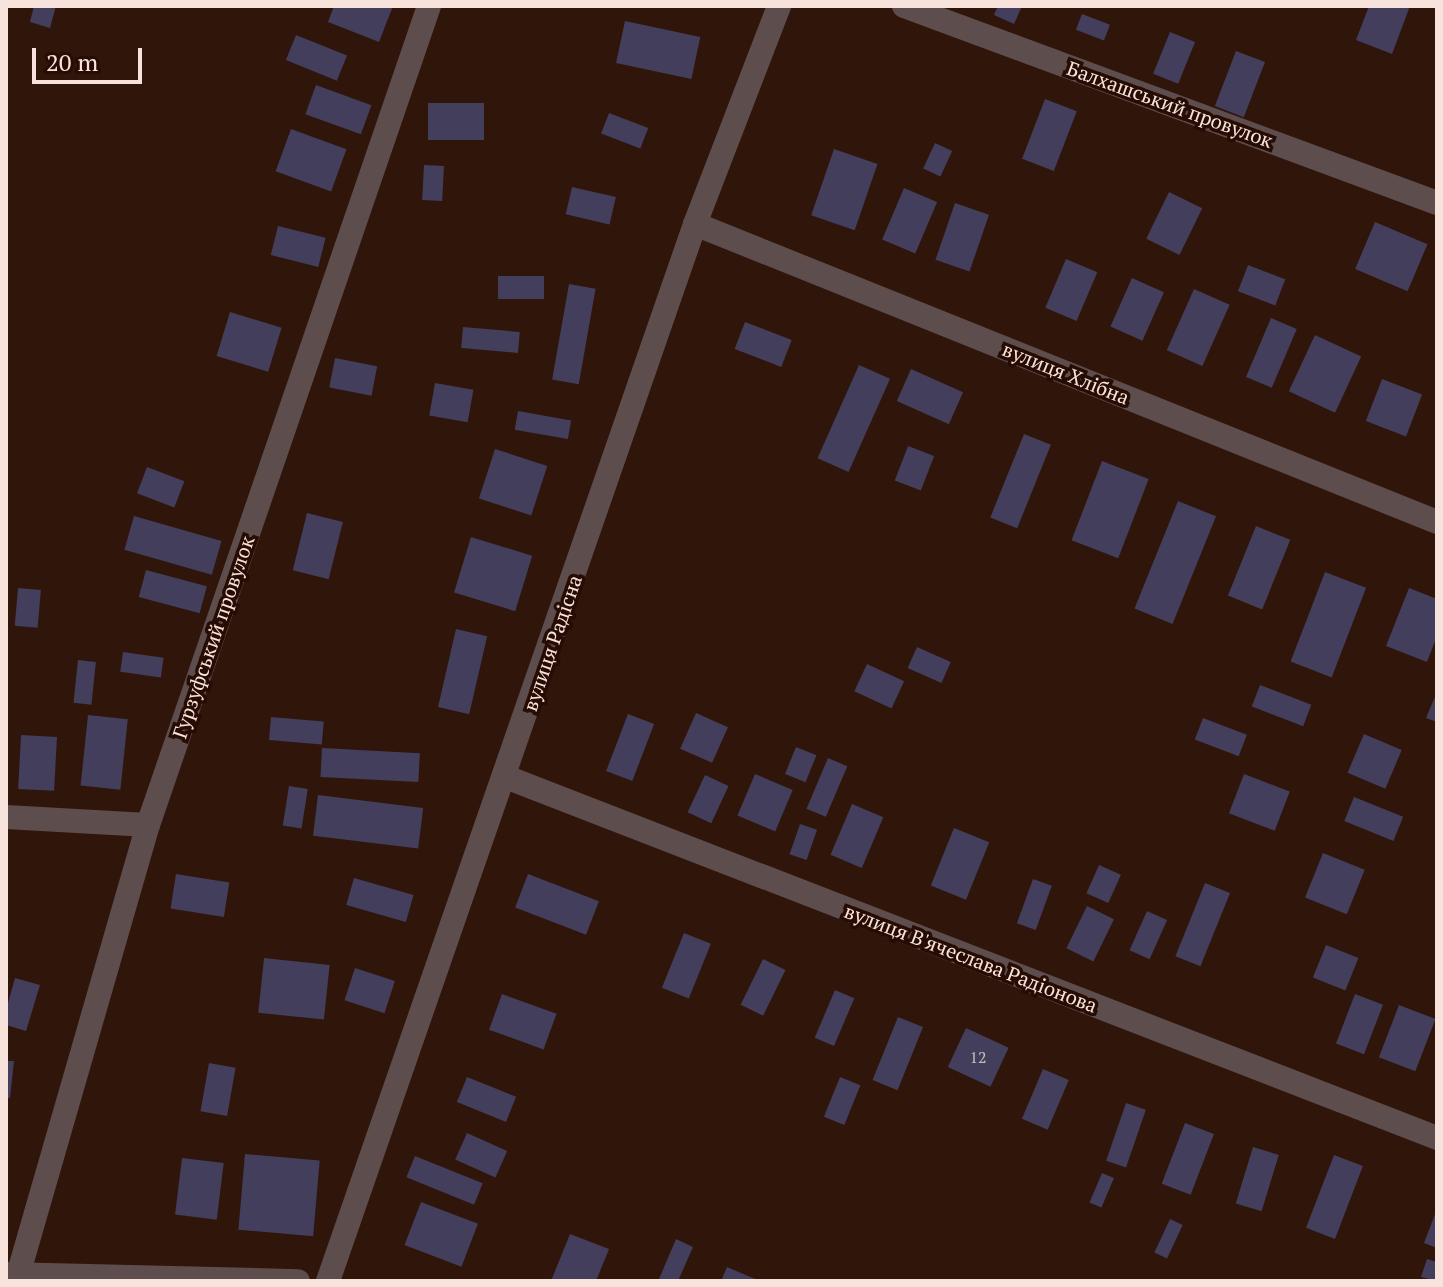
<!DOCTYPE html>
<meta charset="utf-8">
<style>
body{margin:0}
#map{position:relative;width:1443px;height:1287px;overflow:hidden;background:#30150a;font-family:"PT Serif",serif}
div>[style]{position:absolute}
.building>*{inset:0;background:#423e5b;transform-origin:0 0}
.minor>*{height:24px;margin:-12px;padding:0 12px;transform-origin:12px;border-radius:12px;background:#5e4d4d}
.tertiary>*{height:24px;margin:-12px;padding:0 12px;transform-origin:12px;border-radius:12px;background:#5e4d4d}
span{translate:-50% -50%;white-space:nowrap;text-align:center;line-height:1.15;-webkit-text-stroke:7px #260c03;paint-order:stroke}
.number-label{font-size:16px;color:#cababb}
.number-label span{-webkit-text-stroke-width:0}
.street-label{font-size:20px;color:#f7e3db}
.frame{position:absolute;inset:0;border:8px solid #f7e3db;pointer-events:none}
.scale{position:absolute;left:32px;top:48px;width:110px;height:36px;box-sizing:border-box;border:4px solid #f7e3db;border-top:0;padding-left:10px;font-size:24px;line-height:28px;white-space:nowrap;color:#f7e3db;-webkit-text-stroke:6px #260c03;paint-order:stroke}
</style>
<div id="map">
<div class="building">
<div style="clip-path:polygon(34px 6px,56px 6px,50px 28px,30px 22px)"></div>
<div style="clip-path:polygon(334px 6px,393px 6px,379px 42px,328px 22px)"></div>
<div style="clip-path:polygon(998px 6px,1022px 6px,1014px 24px,994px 15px)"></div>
<div style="clip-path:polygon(1369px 6px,1410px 6px,1392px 54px,1356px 40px)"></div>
<div style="left:1082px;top:14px;width:30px;height:17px;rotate:21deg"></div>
<div style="left:625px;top:21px;width:77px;height:43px;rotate:12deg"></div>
<div style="left:1170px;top:32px;width:27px;height:45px;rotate:22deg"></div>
<div style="left:296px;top:35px;width:55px;height:27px;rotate:22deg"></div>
<div style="left:1236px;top:51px;width:31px;height:59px;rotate:21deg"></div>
<div style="left:316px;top:85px;width:59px;height:31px;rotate:20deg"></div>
<div style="left:1045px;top:99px;width:34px;height:64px;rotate:21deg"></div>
<div style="left:484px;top:103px;width:37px;height:56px;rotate:90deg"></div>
<div style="left:609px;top:113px;width:42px;height:22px;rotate:21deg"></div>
<div style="left:291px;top:129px;width:59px;height:45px;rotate:20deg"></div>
<div style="left:935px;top:143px;width:19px;height:28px;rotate:25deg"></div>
<div style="left:834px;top:149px;width:46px;height:70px;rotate:19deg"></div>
<div style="left:424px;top:165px;width:20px;height:35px;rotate:3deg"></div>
<div style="left:572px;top:187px;width:45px;height:28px;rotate:13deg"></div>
<div style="left:904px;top:188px;width:36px;height:56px;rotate:23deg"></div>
<div style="left:1169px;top:192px;width:37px;height:52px;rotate:26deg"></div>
<div style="left:955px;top:203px;width:36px;height:60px;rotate:19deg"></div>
<div style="left:1375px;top:222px;width:57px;height:51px;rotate:23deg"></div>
<div style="left:278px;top:226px;width:49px;height:30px;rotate:14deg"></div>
<div style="left:1066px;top:259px;width:34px;height:53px;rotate:23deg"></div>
<div style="left:1248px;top:265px;width:40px;height:28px;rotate:21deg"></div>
<div style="left:498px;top:276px;width:46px;height:23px"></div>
<div style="left:1132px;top:278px;width:35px;height:53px;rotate:24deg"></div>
<div style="left:569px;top:284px;width:27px;height:97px;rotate:10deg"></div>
<div style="left:1194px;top:289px;width:39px;height:67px;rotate:24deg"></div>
<div style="left:230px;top:312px;width:54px;height:46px;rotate:17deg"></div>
<div style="left:1271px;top:318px;width:28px;height:64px;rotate:23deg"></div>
<div style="left:745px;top:322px;width:50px;height:29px;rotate:21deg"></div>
<div style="left:463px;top:327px;width:57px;height:21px;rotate:5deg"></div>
<div style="left:1315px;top:335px;width:51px;height:62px;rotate:25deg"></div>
<div style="left:335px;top:358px;width:43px;height:30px;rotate:11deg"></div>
<div style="left:859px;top:365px;width:34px;height:102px;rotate:24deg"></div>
<div style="left:911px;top:369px;width:57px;height:35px;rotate:24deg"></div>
<div style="left:1382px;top:379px;width:43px;height:45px;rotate:21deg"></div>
<div style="left:435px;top:383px;width:39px;height:33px;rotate:10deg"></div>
<div style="left:518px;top:411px;width:54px;height:19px;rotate:10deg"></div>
<div style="left:1024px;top:434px;width:29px;height:90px;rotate:22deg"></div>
<div style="left:908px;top:446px;width:28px;height:37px;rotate:21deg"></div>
<div style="left:495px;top:449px;width:55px;height:52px;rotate:18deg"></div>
<div style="left:1102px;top:461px;width:50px;height:85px;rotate:21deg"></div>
<div style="left:147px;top:467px;width:40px;height:28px;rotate:21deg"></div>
<div style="left:1178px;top:501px;width:41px;height:116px;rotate:22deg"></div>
<div style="left:307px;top:513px;width:37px;height:59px;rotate:14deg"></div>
<div style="left:134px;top:516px;width:91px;height:35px;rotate:16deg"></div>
<div style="left:1256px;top:526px;width:37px;height:75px;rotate:22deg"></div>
<div style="left:471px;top:537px;width:64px;height:58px;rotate:17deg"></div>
<div style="left:146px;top:570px;width:63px;height:28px;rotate:15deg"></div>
<div style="left:1325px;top:572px;width:44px;height:96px;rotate:21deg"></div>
<div style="left:18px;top:588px;width:23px;height:38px;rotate:5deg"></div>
<div style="clip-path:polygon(1409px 588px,1437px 599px,1437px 636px,1427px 662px,1386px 646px)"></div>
<div style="left:456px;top:629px;width:32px;height:80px;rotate:13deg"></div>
<div style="left:917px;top:647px;width:37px;height:23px;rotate:24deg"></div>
<div style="left:123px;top:652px;width:41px;height:20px;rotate:8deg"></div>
<div style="left:78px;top:660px;width:18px;height:43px;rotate:6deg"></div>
<div style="left:867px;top:664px;width:41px;height:30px;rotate:25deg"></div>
<div style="left:1260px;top:685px;width:55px;height:23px;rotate:21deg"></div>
<div style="clip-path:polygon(1437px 692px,1437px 722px,1426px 718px)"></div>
<div style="left:696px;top:713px;width:35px;height:39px;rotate:24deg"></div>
<div style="left:628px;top:714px;width:28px;height:61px;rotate:21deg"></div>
<div style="left:88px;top:715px;width:40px;height:71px;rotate:6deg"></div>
<div style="left:271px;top:717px;width:53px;height:23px;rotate:5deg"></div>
<div style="left:1203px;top:718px;width:47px;height:23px;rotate:21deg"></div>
<div style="left:1364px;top:734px;width:41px;height:42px;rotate:23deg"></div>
<div style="left:21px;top:735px;width:36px;height:54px;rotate:3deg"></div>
<div style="left:796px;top:747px;width:22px;height:29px;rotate:22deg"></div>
<div style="left:322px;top:748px;width:98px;height:29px;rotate:3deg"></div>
<div style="left:828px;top:758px;width:21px;height:55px;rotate:23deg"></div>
<div style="left:755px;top:774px;width:41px;height:45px;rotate:23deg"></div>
<div style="left:1244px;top:774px;width:49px;height:42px;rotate:21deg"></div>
<div style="left:705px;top:775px;width:26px;height:41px;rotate:25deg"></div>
<div style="left:289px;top:786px;width:19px;height:40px;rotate:9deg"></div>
<div style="left:318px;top:795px;width:106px;height:41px;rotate:7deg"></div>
<div style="left:1354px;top:797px;width:53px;height:26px;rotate:22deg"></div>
<div style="left:852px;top:804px;width:34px;height:55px;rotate:23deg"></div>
<div style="left:800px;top:824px;width:18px;height:32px;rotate:19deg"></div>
<div style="left:954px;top:828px;width:38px;height:62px;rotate:22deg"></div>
<div style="left:1323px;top:853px;width:45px;height:48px;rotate:22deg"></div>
<div style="left:1099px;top:865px;width:24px;height:31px;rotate:24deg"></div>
<div style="left:176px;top:874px;width:54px;height:35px;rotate:9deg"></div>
<div style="left:528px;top:874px;width:76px;height:36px;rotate:21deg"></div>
<div style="left:354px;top:878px;width:62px;height:28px;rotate:16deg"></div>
<div style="left:1033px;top:879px;width:20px;height:47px;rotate:20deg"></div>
<div style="left:1205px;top:883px;width:27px;height:79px;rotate:22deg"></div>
<div style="left:1087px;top:906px;width:30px;height:47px;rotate:26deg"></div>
<div style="left:1147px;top:911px;width:22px;height:43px;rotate:24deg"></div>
<div style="left:684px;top:933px;width:29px;height:59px;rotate:22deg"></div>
<div style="left:1326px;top:945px;width:35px;height:35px;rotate:22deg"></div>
<div style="left:264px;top:958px;width:66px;height:55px;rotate:6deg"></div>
<div style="left:763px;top:959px;width:25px;height:51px;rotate:26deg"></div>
<div style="left:355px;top:968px;width:42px;height:34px;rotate:18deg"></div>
<div style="clip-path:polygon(15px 978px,40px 985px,26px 1031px,6px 1025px,6px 1010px)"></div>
<div style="left:835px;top:990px;width:21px;height:52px;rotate:23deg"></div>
<div style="left:502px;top:994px;width:58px;height:38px;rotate:20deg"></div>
<div style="left:1355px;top:994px;width:30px;height:53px;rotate:21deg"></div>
<div style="left:1399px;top:1005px;width:39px;height:56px;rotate:21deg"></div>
<div style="left:898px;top:1017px;width:27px;height:68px;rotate:22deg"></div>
<div style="left:966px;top:1028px;width:47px;height:43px;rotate:25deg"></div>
<div style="clip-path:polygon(6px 1061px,14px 1061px,10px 1098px,6px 1098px)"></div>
<div style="left:209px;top:1063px;width:27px;height:49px;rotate:10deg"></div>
<div style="left:1043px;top:1069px;width:28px;height:54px;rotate:23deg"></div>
<div style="left:467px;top:1077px;width:53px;height:27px;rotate:22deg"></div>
<div style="left:840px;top:1077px;width:22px;height:43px;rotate:22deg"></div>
<div style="left:1126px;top:1103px;width:21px;height:61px;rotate:19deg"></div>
<div style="left:1185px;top:1123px;width:31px;height:65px;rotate:21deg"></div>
<div style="left:467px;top:1133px;width:44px;height:29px;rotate:24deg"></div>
<div style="left:1253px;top:1147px;width:27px;height:59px;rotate:17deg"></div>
<div style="left:245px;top:1154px;width:75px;height:76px;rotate:5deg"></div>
<div style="left:1334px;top:1155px;width:31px;height:78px;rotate:21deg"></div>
<div style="left:415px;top:1156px;width:73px;height:23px;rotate:22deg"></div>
<div style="left:182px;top:1158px;width:42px;height:57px;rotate:7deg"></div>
<div style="left:1102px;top:1173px;width:13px;height:32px;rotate:23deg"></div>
<div style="left:421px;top:1202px;width:61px;height:46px;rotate:21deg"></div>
<div style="clip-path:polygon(1437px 1209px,1437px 1248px,1424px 1243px)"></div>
<div style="left:1170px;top:1219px;width:14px;height:37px;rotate:25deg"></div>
<div style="clip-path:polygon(570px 1234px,609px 1249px,596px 1281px,551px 1281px)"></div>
<div style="clip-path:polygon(676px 1239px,693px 1247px,678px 1281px,664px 1281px,659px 1279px)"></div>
<div style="clip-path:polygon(1427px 1259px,1437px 1262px,1437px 1281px,1421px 1277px)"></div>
<div style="clip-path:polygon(727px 1267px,760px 1281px,721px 1281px)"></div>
</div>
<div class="minor">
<div style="left:904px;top:6px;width:568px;rotate:20.28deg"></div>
<div style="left:695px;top:224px;width:800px;rotate:21.88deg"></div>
<div style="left:506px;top:777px;width:999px;rotate:21.19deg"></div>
<div style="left:6px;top:817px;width:142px;rotate:3.2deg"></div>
<div style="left:18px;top:1275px;width:468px;rotate:-73.9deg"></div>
<div style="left:148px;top:825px;width:866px;rotate:-71.06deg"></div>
<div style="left:328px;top:1281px;width:1119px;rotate:-70.85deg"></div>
<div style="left:695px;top:224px;width:234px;rotate:-68.9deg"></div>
</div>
<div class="tertiary">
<div style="left:6px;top:1274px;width:292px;rotate:1.4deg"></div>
</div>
<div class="number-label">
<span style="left:978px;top:1057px">12</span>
</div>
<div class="street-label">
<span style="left:1170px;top:104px;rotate:20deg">Балхашський провулок</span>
<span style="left:1066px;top:373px;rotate:22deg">вулиця Хлібна</span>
<span style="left:213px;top:637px;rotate:-71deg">Гурзуфський провулок</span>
<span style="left:552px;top:643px;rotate:-71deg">вулиця Радісна</span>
<span style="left:971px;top:958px;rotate:21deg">вулиця В'ячеслава Радіонова</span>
</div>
<div class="frame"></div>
<div class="scale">20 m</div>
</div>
